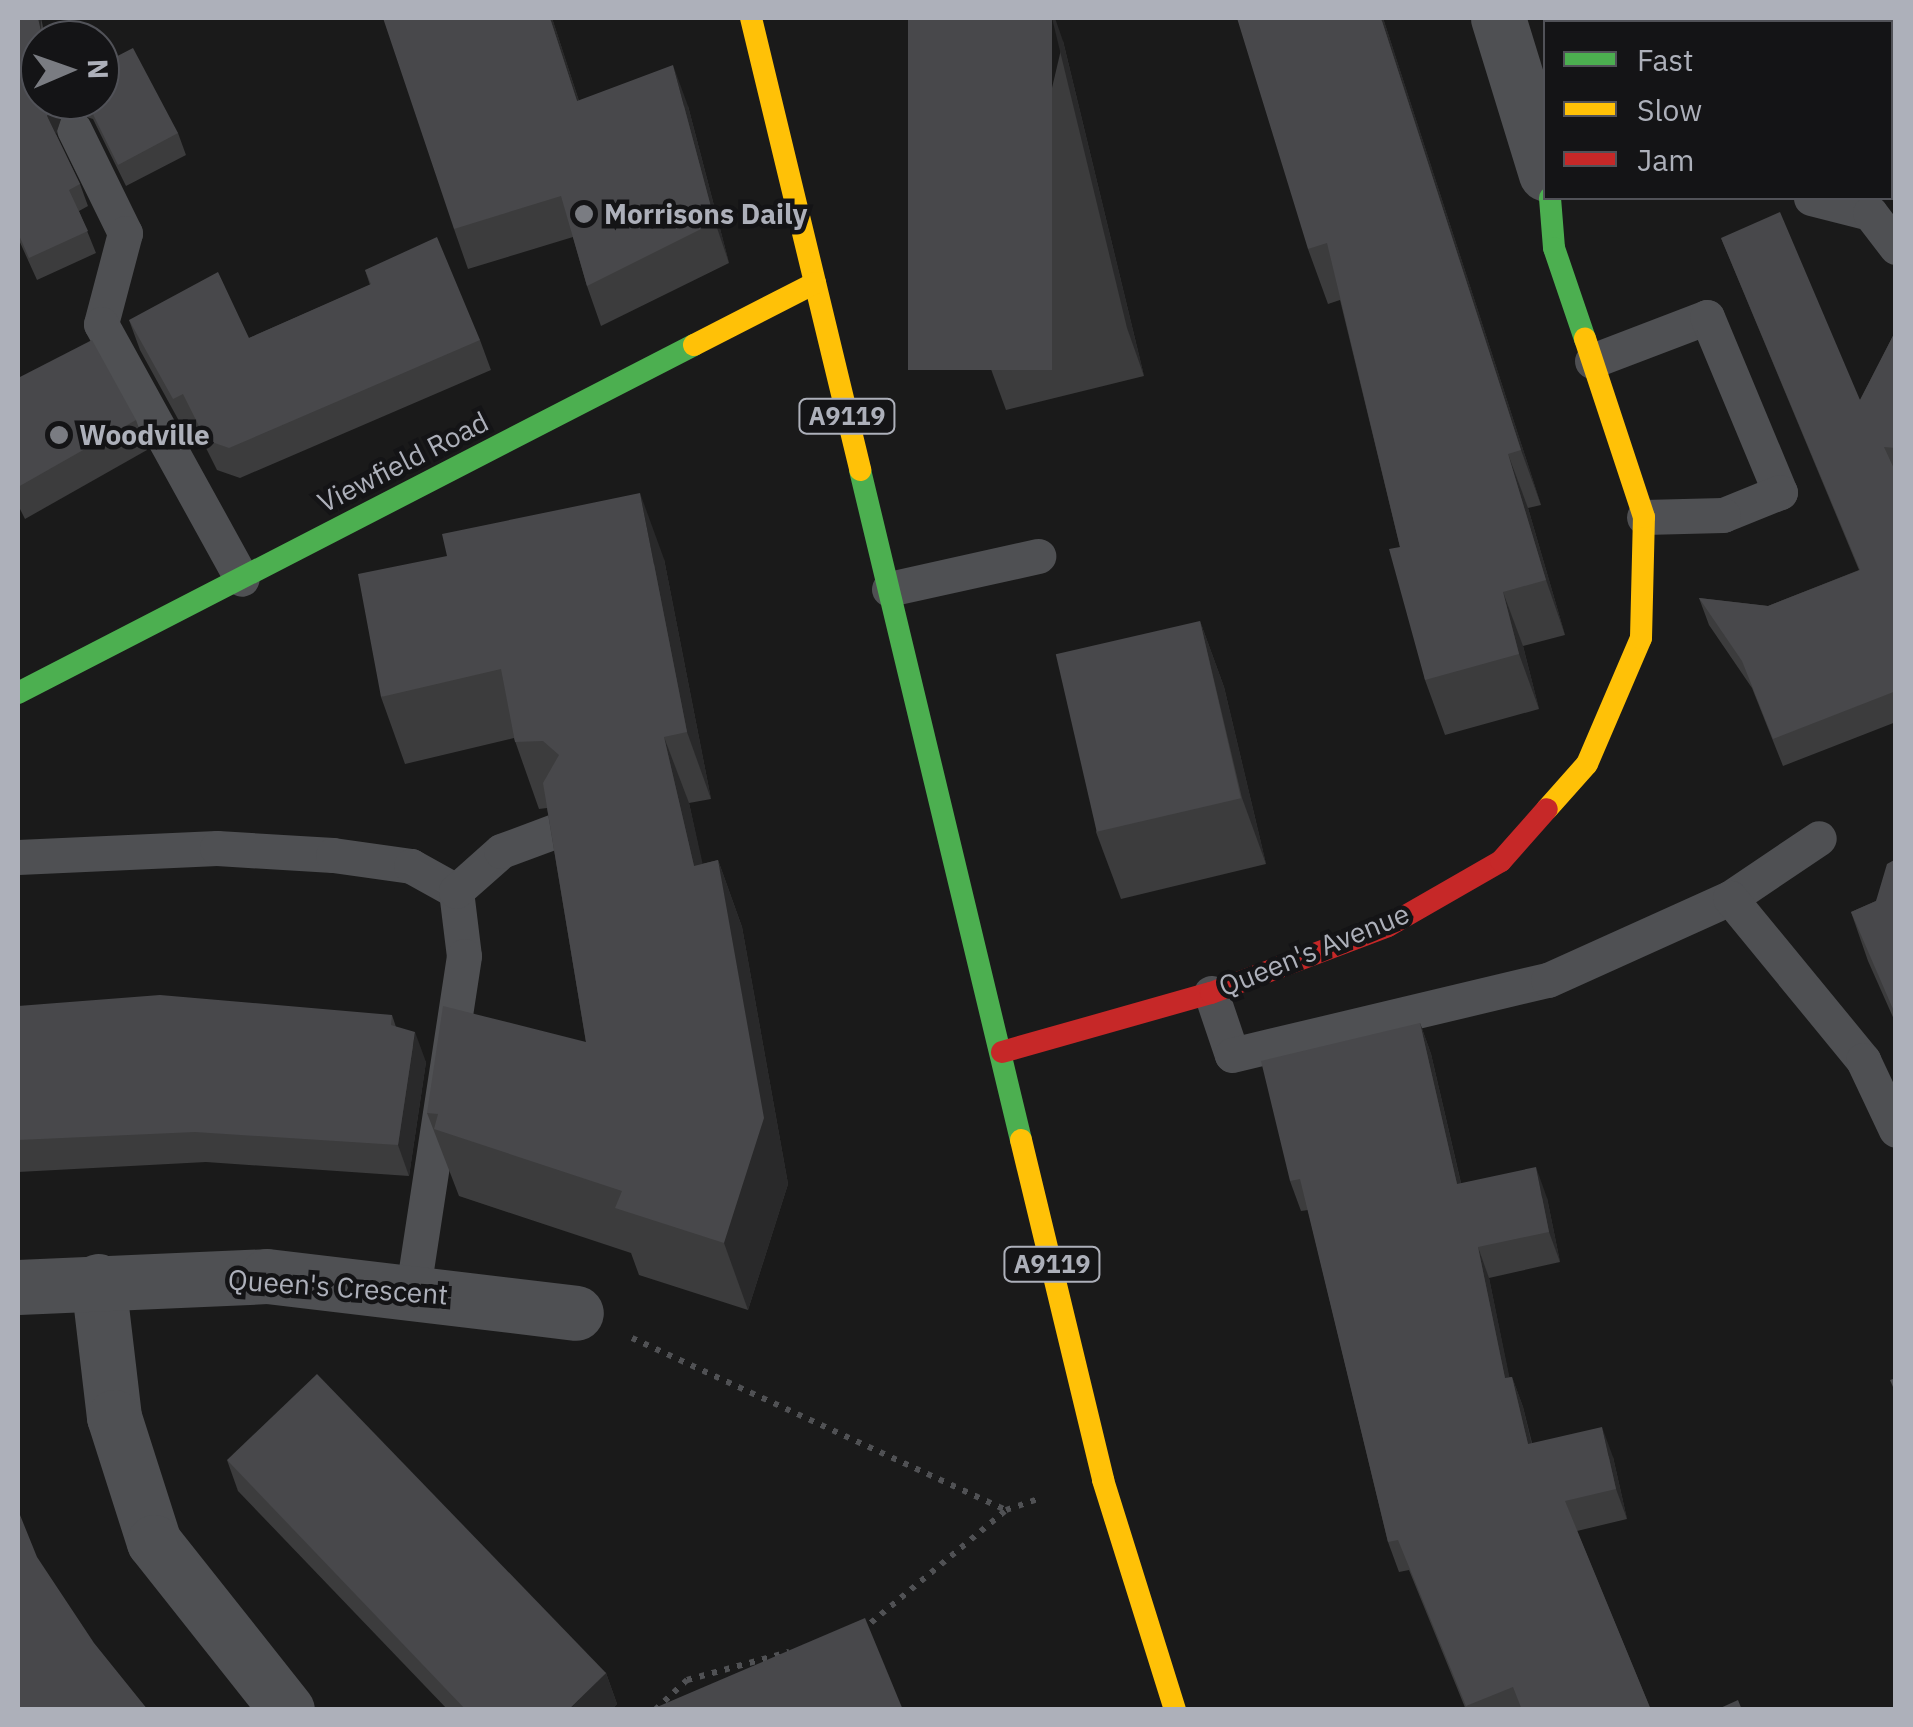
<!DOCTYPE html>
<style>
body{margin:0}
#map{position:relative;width:1913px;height:1727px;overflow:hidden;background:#1a1a1a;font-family:"IBM Plex Sans",sans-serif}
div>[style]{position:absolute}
.water>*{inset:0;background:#2e353c}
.path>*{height:6px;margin-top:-3px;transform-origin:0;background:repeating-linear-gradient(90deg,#505154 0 5px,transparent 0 13px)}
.lane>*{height:35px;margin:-17.5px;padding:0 17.5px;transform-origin:17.5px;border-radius:17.5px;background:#4f5053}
.street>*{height:55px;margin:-27.5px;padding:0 27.5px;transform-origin:27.5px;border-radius:27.5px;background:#4f5053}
.fast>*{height:22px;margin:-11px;padding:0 11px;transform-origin:11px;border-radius:11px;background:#4caf50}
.slow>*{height:22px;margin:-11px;padding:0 11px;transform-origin:11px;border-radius:11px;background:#ffc107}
.jam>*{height:22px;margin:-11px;padding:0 11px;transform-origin:11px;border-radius:11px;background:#c62828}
.wall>*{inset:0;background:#3c3c3d}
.shaded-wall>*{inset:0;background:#29292a;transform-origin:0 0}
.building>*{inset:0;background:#48484b;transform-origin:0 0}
.dots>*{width:28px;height:28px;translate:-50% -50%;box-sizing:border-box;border:5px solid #141416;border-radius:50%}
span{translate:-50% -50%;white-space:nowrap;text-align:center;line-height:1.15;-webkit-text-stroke:9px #141416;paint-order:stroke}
.shield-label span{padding:2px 8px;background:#141416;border:2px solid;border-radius:8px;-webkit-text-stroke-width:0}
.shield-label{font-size:25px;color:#adb0ba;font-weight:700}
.poi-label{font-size:28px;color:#adb0ba;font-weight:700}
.left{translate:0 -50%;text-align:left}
.street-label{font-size:28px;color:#adb0ba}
.frame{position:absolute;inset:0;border:20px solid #adb0ba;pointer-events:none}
.legend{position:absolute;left:1543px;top:20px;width:350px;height:180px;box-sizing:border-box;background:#141416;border:2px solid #515258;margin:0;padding:12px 18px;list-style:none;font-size:30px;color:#adb0ba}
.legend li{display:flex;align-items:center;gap:20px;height:50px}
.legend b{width:50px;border:2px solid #515258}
.north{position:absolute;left:20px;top:20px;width:100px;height:100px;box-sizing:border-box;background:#141416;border:2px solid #515258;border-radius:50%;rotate:88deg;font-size:28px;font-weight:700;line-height:40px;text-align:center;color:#adb0ba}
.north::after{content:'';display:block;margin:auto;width:35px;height:45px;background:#7a7c82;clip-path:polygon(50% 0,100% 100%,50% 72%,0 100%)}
</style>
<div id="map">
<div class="water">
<div style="clip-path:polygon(1692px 18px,1895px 18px,1895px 148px,1890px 22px)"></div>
</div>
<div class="path">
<div style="left:632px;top:1338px;width:412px;rotate:24.7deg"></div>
<div style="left:1006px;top:1510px;width:36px;rotate:-19deg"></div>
<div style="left:861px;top:1631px;width:187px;rotate:-39.8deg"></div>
<div style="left:655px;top:1710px;width:44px;rotate:-43.2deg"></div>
<div style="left:687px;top:1680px;width:106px;rotate:-15.4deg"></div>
</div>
<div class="lane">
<div style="left:74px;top:129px;width:116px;rotate:63.9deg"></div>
<div style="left:125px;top:233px;width:94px;rotate:104.8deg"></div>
<div style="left:101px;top:324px;width:291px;rotate:61.1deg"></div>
<div style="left:1811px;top:198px;width:61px;rotate:14.3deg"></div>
<div style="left:1870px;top:213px;width:43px;rotate:52.6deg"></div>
<div style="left:1592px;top:361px;width:123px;rotate:-20.9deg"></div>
<div style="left:1707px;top:317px;width:190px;rotate:67.4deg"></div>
<div style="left:1780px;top:492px;width:61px;rotate:158deg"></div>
<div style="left:1723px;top:515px;width:79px;rotate:178.5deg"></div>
<div style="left:889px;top:589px;width:153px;rotate:-12.5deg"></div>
<div style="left:18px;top:857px;width:199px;rotate:-2.6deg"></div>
<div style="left:217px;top:848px;width:116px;rotate:3.5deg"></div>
<div style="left:333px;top:855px;width:79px;rotate:8deg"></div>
<div style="left:411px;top:866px;width:51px;rotate:29.1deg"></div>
<div style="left:456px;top:891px;width:65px;rotate:83deg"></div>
<div style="left:464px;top:956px;width:337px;rotate:98.7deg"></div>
<div style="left:456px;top:891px;width:60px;rotate:-41.6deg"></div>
<div style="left:501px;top:851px;width:66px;rotate:-20.4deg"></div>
<div style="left:1730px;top:898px;width:107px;rotate:-34deg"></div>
<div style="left:1211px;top:993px;width:65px;rotate:71.3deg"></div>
<div style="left:1232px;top:1055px;width:325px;rotate:-13.4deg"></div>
<div style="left:1548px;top:980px;width:200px;rotate:-24.3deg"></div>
<div style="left:1730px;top:898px;width:210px;rotate:50.6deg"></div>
<div style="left:1863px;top:1060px;width:77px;rotate:64.8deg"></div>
</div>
<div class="street">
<div style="left:1498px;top:18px;width:163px;rotate:72.9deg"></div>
<div style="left:98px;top:1281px;width:137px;rotate:83.3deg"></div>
<div style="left:114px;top:1417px;width:131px;rotate:72.3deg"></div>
<div style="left:154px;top:1542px;width:214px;rotate:51.6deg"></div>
<div style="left:18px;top:1287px;width:249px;rotate:-2.5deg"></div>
<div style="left:267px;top:1276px;width:311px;rotate:6.8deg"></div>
</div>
<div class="fast">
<div style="left:1550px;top:198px;width:50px;rotate:85.4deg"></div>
<div style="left:1554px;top:248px;width:96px;rotate:71.2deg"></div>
<div style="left:860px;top:470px;width:689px;rotate:76.49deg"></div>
<div style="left:18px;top:693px;width:760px;rotate:-27.24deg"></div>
</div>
<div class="slow">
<div style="left:751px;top:18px;width:465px;rotate:76.4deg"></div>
<div style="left:694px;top:345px;width:136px;rotate:-27.1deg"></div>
<div style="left:1547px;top:809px;width:60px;rotate:-48.4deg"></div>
<div style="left:1587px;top:764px;width:137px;rotate:-66.8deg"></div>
<div style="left:1641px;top:638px;width:121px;rotate:-88.6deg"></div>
<div style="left:1644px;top:517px;width:188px;rotate:-108.3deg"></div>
<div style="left:1021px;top:1140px;width:350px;rotate:76.4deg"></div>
<div style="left:1103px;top:1480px;width:241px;rotate:72.6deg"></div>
</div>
<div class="jam">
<div style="left:1002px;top:1052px;width:217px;rotate:-15.8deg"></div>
<div style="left:1211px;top:993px;width:189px;rotate:-20.7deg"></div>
<div style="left:1388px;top:926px;width:130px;rotate:-29.9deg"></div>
<div style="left:1501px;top:861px;width:69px;rotate:-48.5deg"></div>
</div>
<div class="wall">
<div style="clip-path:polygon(18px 18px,41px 18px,46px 40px,40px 40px,40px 100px,100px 100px,178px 133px,186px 155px,126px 186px,93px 119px,64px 110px,56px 134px,80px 184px,88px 206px,79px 211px,96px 253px,37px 280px,18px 238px)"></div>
<div style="clip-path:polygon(552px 18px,579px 101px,688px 106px,729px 263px,601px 326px,587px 286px,573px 237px,468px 269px,454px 229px)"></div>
<div style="clip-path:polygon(1383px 18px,1541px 505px,1528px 508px,1565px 635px,1523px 646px,1539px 709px,1445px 735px,1425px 680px,1400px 547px,1340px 300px,1328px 304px,1308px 249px)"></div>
<div style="clip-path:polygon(1063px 41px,1144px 376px,1006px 410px,988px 361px)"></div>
<div style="clip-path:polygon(1721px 238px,1860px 400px,1896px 330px,1896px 722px,1783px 766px,1752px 688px,1709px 625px,1699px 598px,1768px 606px,1859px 570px)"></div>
<div style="clip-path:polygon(365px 270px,480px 340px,491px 370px,240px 478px,217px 470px,194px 424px,184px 430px,140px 350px,129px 320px,249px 338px,370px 285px)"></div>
<div style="clip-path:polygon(18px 378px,136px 420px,147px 450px,25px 519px,18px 505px)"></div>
<div style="clip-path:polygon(664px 559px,711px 799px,689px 803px,702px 864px,718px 860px,742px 927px,788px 1184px,748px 1310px,639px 1275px,631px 1253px,459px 1196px,427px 1113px,586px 1042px,547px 808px,539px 809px,514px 738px,405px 764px,381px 697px)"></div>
<div style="clip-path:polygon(1200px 621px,1224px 687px,1266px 864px,1121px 899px,1096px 832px)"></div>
<div style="clip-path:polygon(1896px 859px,1896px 1024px,1868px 961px,1851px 912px,1876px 901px)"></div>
<div style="clip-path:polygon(18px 1006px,392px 1015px,396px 1027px,426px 1062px,409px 1176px,206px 1162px,18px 1172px)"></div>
<div style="clip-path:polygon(1420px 1023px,1431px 1054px,1461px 1183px,1547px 1198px,1560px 1262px,1489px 1278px,1509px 1377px,1512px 1377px,1523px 1407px,1532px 1443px,1613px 1457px,1627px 1519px,1577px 1531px,1651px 1710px,1466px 1710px,1409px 1570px,1399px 1572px,1388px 1542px,1308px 1210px,1301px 1211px,1290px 1181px)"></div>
<div style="clip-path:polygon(227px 1460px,606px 1673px,617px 1704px,611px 1710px,448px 1710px,238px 1491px)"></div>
</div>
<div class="shaded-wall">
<div style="left:38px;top:18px;width:3px;height:23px"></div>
<div style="clip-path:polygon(550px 18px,552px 18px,592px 142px,577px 101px)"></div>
<div style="clip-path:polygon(1052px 18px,1055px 18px,1063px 41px,1144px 376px,1127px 328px)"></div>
<div style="clip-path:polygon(1381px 18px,1383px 18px,1541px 505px,1521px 450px)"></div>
<div style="clip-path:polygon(673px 65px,688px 106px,729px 263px,715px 222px)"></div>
<div style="clip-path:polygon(52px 100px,60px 100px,64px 110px,55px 137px,47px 116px)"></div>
<div style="clip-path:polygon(1508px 454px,1528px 508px,1565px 635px,1546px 580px)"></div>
<div style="clip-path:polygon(640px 493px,664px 559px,711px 799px,687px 732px)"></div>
<div style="clip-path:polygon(1503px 592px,1523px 646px,1539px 709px,1519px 654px)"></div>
<div style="clip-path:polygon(1200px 621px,1224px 687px,1266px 864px,1242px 798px)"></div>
<div style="clip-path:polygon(664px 737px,689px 803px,718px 932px,694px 866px)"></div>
<div style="clip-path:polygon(718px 860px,742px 927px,788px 1184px,748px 1310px,724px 1243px)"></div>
<div style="clip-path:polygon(1420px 1023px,1431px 1054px,1468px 1214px,1457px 1184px)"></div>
<div style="clip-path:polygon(415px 1032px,426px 1062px,409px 1176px,398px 1145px)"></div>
<div style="clip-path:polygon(1536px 1167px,1547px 1198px,1560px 1262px,1549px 1232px)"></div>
<div style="clip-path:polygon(1478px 1247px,1489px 1278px,1516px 1409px,1505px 1378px)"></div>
<div style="clip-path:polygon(1512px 1377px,1523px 1407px,1539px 1475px,1528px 1444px)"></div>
<div style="clip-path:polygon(1602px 1427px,1613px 1457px,1627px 1519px,1616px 1489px)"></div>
<div style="clip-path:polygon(606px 1673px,617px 1704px,611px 1710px,568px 1710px)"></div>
</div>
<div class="building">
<div style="clip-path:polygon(18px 18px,38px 18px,43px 40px,40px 40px,40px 100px,52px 100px,47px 116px,80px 184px,69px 190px,88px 231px,29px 258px,18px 233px)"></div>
<div style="clip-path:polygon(383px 18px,550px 18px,577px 101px,673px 65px,715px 222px,587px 286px,561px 196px,454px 229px)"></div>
<div style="left:908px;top:18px;width:144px;height:352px"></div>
<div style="clip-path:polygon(1237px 18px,1381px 18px,1521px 450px,1508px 454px,1546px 580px,1503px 592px,1519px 654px,1425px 680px,1389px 549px,1400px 547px,1327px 243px,1308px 249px)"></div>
<div style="clip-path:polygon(133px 48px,178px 133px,118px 165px,86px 100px,100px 100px,100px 65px)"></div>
<div style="clip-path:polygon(1780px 212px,1860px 400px,1896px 330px,1896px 448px,1884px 447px,1896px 473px,1896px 691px,1773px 739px,1742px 661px,1699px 598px,1768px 606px,1860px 570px,1721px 238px)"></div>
<div style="clip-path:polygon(437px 237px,480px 340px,229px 448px,206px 440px,183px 394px,173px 399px,129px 320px,218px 272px,249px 338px,371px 284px,365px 270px)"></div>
<div style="clip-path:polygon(92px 340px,136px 420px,18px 487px,18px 378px)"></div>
<div style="clip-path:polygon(640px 493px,687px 732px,664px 737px,694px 866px,718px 860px,764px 1118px,724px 1243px,615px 1208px,622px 1191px,434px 1129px,438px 1114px,427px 1113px,443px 1006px,586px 1042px,543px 783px,559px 755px,543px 741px,515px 742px,501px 669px,381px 697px,358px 574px,447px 556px,442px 534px)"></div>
<div style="left:1200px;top:621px;width:182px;height:148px;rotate:77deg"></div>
<div style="clip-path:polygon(1896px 859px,1896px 1016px,1851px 912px,1876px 901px,1887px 864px)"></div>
<div style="clip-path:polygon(160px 995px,392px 1015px,391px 1025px,415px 1032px,398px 1145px,195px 1132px,18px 1140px,18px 1006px)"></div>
<div style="clip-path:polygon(1420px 1023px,1457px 1184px,1536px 1167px,1549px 1232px,1478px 1247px,1505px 1378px,1512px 1377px,1528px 1444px,1602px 1427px,1616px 1489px,1565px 1501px,1651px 1710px,1522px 1710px,1513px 1687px,1466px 1706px,1398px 1540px,1388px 1542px,1300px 1179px,1290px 1181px,1261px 1061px)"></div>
<div style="clip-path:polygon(317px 1374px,606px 1673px,568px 1710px,466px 1710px,227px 1460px)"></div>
<div style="clip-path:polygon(1896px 1378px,1896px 1394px,1890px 1380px)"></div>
<div style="clip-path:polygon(18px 1510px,37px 1557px,94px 1643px,148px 1710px,18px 1710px)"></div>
<div style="clip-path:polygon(865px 1618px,903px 1710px,650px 1710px)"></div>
<div style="clip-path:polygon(1738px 1700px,1742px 1710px,1716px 1710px)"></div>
</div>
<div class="dots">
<div style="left:584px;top:214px;background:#7a7c82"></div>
<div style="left:59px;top:435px;background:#7a7c82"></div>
</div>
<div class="shield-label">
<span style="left:847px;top:416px">A9119</span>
<span style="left:1052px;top:1264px">A9119</span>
</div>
<div class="poi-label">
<span class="left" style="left:604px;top:214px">Morrisons Daily</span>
<span class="left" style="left:79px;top:435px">Woodville</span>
</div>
<div class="street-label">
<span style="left:403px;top:462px;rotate:-27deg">Viewfield Road</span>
<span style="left:1314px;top:950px;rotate:-22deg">Queen's Avenue</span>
<span style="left:338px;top:1287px;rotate:4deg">Queen's Crescent</span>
</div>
<div class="frame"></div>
<ul class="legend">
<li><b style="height:12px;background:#4caf50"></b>Fast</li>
<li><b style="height:12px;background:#ffc107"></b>Slow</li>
<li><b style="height:12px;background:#c62828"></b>Jam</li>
</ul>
<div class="north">N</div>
</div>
